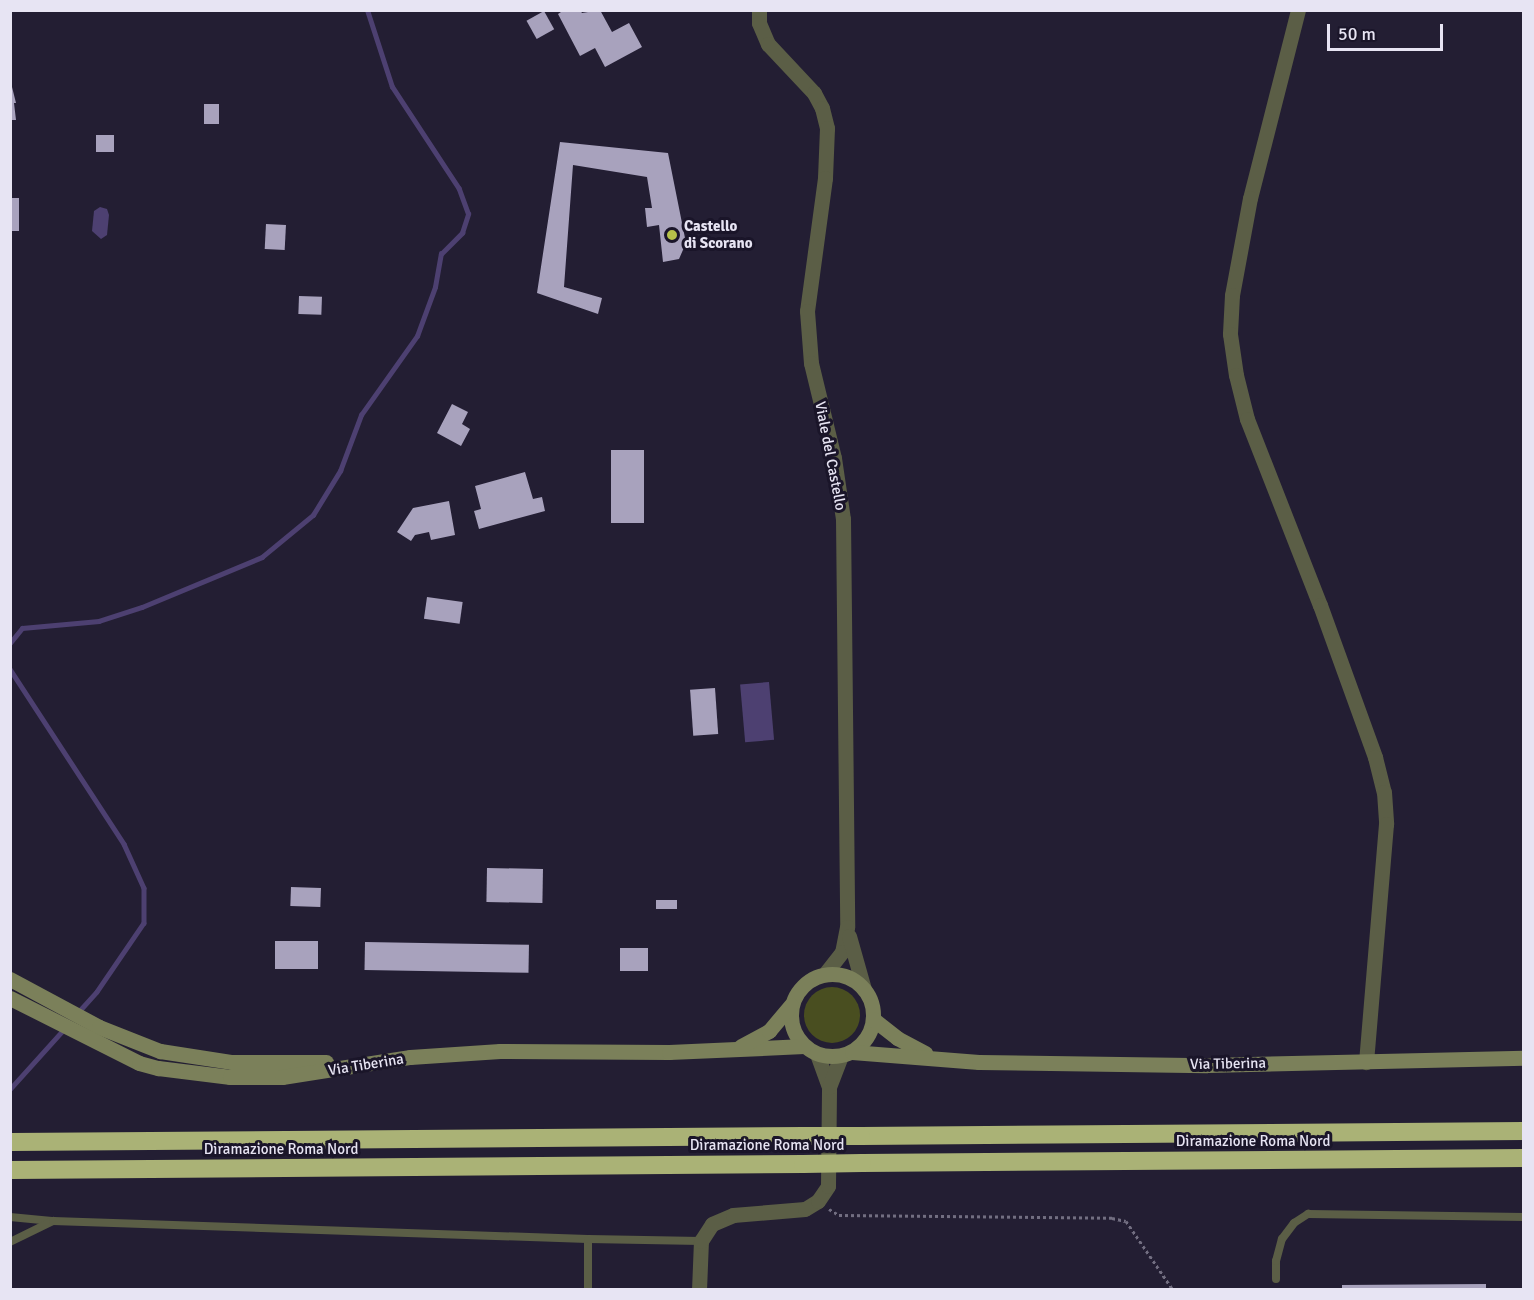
<!DOCTYPE html>
<style>
body{margin:0}
#map{position:relative;width:1534px;height:1300px;overflow:hidden;background:#231e33;font-family:Signika,sans-serif}
div>[style]{position:absolute}
.green>*{inset:0;background:#494e20}
.round{border-radius:50%}
.water>*{inset:0;background:#4d4071;transform-origin:0 0}
.stream>*{height:4.5px;margin:-2.25px;padding:0 2.25px;transform-origin:2.25px;border-radius:2.25px;background:#4d4071}
.building>*{inset:0;background:#a8a2bd;transform-origin:0 0}
.path>*{height:3px;margin-top:-1.5px;transform-origin:0;background:repeating-linear-gradient(90deg,#726e81 0 3px,transparent 0 6px)}
.service>*{height:8px;margin:-4px;padding:0 4px;transform-origin:4px;border-radius:4px;background:#5b5e46}
.minor>*{height:15px;margin:-7.5px;padding:0 7.5px;transform-origin:7.5px;border-radius:7.5px;background:#5b5e46}
.secondary>*{height:15px;margin:-7.5px;padding:0 7.5px;transform-origin:7.5px;border-radius:7.5px;background:#7b805a}
.secondary>.ring{margin:-7.5px;padding:0;box-sizing:content-box;background:none;border:15px solid #7b805a;border-radius:50%}
.motorway>*{height:18px;margin:-9px;padding:0 9px;transform-origin:9px;border-radius:9px;background:#aab276}
.motorway-bridge>*{height:18px;margin:-9px;padding:0 9px;transform-origin:9px;border-radius:9px;background:#aab276}
.dots>*{width:16px;height:16px;translate:-50% -50%;box-sizing:border-box;border:3px solid #1a1529;border-radius:50%}
span{translate:-50% -50%;white-space:nowrap;text-align:center;line-height:1.15;-webkit-text-stroke:6px #1a1529;paint-order:stroke}
.poi-label{font-size:15px;color:#e7e4f3;font-weight:700}
.left{translate:0 -50%;text-align:left}
.street-label{font-size:15px;color:#e7e4f3}
.frame{position:absolute;inset:0;border:12px solid #e7e4f3;pointer-events:none}
.scale{position:absolute;left:1327px;top:24px;width:116px;height:27px;box-sizing:border-box;border:3px solid #e7e4f3;border-top:0;padding-left:8px;font-size:18px;line-height:21px;white-space:nowrap;color:#e7e4f3;-webkit-text-stroke:4px #1a1529;paint-order:stroke}
</style>
<div id="map">
<div class="green">
<div class="round" style="left:804px;top:987px;width:56px;height:56px"></div>
</div>
<div class="water">
<div style="clip-path:polygon(100px 207px,107px 209px,109px 215px,107px 235px,101px 239px,92px 231px,94px 211px)"></div>
<div style="left:769px;top:682px;width:58px;height:29px;rotate:85deg"></div>
</div>
<div class="stream">
<div style="left:10px;top:643px;width:19px;rotate:-51deg"></div>
<div style="left:22px;top:628px;width:77px;rotate:-5.2deg"></div>
<div style="left:99px;top:621px;width:45px;rotate:-18deg"></div>
<div style="left:142px;top:607px;width:130px;rotate:-22.6deg"></div>
<div style="left:262px;top:557px;width:66px;rotate:-39.5deg"></div>
<div style="left:313px;top:515px;width:52px;rotate:-58.5deg"></div>
<div style="left:340px;top:471px;width:60px;rotate:-69.4deg"></div>
<div style="left:361px;top:415px;width:97px;rotate:-54.7deg"></div>
<div style="left:417px;top:336px;width:52px;rotate:-69.8deg"></div>
<div style="left:435px;top:287px;width:34px;rotate:-80deg"></div>
<div style="left:441px;top:254px;width:30px;rotate:-45deg"></div>
<div style="left:462px;top:233px;width:20px;rotate:-72deg"></div>
<div style="left:468px;top:214px;width:27px;rotate:-110deg"></div>
<div style="left:459px;top:189px;width:122px;rotate:-123.3deg"></div>
<div style="left:392px;top:87px;width:81px;rotate:-108deg"></div>
<div style="left:10px;top:669px;width:209px;rotate:56.9deg"></div>
<div style="left:124px;top:844px;width:48px;rotate:65.6deg"></div>
<div style="left:144px;top:888px;width:35px;rotate:90deg"></div>
<div style="left:144px;top:923px;width:83px;rotate:124.3deg"></div>
<div style="left:97px;top:992px;width:27px;rotate:132deg"></div>
<div style="left:10px;top:1089px;width:82px;rotate:-48deg"></div>
</div>
<div class="building">
<div style="clip-path:polygon(564px 10px,580px 10px,582px 13px,600px 10px,612px 32px,629px 23px,642px 47px,605px 67px,595px 48px,580px 56px,558px 14px)"></div>
<div style="left:544px;top:11px;width:21px;height:20px;rotate:61deg"></div>
<div style="clip-path:polygon(10px 79px,16px 103px,14px 103px,16px 120px,10px 120px)"></div>
<div style="left:204px;top:104px;width:15px;height:20px"></div>
<div style="left:96px;top:135px;width:18px;height:17px"></div>
<div style="clip-path:polygon(560px 142px,668px 153px,686px 243px,679px 259px,663px 262px,659px 225px,647px 227px,645px 208px,652px 208px,647px 177px,573px 165px,564px 287px,602px 298px,598px 314px,537px 293px)"></div>
<div style="left:10px;top:198px;width:9px;height:33px"></div>
<div style="left:266px;top:224px;width:20px;height:25px;rotate:3deg"></div>
<div style="left:299px;top:296px;width:23px;height:18px;rotate:2deg"></div>
<div style="clip-path:polygon(452px 404px,468px 412px,462px 424px,470px 429px,461px 446px,437px 433px)"></div>
<div style="left:611px;top:450px;width:33px;height:73px"></div>
<div style="clip-path:polygon(525px 472px,533px 499px,542px 497px,545px 511px,479px 529px,474px 511px,481px 509px,475px 486px)"></div>
<div style="clip-path:polygon(449px 501px,455px 535px,431px 540px,429px 532px,415px 535px,411px 541px,397px 532px,413px 508px)"></div>
<div style="left:427px;top:597px;width:36px;height:22px;rotate:8deg"></div>
<div style="left:715px;top:688px;width:46px;height:25px;rotate:86deg"></div>
<div style="left:487px;top:868px;width:56px;height:34px;rotate:1deg"></div>
<div style="left:291px;top:887px;width:30px;height:19px;rotate:2deg"></div>
<div style="left:656px;top:900px;width:21px;height:9px"></div>
<div style="left:275px;top:941px;width:43px;height:28px"></div>
<div style="left:365px;top:942px;width:164px;height:28px;rotate:1deg"></div>
<div style="left:620px;top:948px;width:28px;height:23px"></div>
<div style="clip-path:polygon(1486px 1284px,1486px 1290px,1342px 1290px,1342px 1285px)"></div>
</div>
<div class="path">
<div style="left:829px;top:1209px;width:12px;rotate:31deg"></div>
<div style="left:839px;top:1215px;width:273px;rotate:0.6deg"></div>
<div style="left:1112px;top:1218px;width:14px;rotate:12deg"></div>
<div style="left:1126px;top:1221px;width:83px;rotate:55.7deg"></div>
</div>
<div class="service">
<div style="left:10px;top:1217px;width:42px;rotate:5.4deg"></div>
<div style="left:588px;top:1239px;width:51px;rotate:90deg"></div>
<div style="left:10px;top:1242px;width:48px;rotate:-26deg"></div>
<div style="left:53px;top:1221px;width:535px;rotate:1.93deg"></div>
<div style="left:588px;top:1239px;width:113px;rotate:1deg"></div>
<div style="left:1276px;top:1279px;width:18px;rotate:-90deg"></div>
<div style="left:1276px;top:1261px;width:23px;rotate:-75deg"></div>
<div style="left:1282px;top:1239px;width:20px;rotate:-53deg"></div>
<div style="left:1294px;top:1223px;width:17px;rotate:-33deg"></div>
<div style="left:1308px;top:1214px;width:216px;rotate:0.8deg"></div>
</div>
<div class="minor">
<div style="left:759px;top:10px;width:13px;rotate:90deg"></div>
<div style="left:759px;top:23px;width:23px;rotate:67deg"></div>
<div style="left:768px;top:44px;width:67px;rotate:46.8deg"></div>
<div style="left:814px;top:93px;width:17px;rotate:62deg"></div>
<div style="left:822px;top:108px;width:21px;rotate:76deg"></div>
<div style="left:827px;top:128px;width:50px;rotate:92.3deg"></div>
<div style="left:825px;top:178px;width:134px;rotate:97.7deg"></div>
<div style="left:807px;top:311px;width:52px;rotate:85.6deg"></div>
<div style="left:811px;top:363px;width:98px;rotate:76.4deg"></div>
<div style="left:834px;top:458px;width:62px;rotate:81.6deg"></div>
<div style="left:843px;top:519px;width:408px;rotate:89.4deg"></div>
<div style="left:847px;top:927px;width:25px;rotate:101deg"></div>
<div style="left:842px;top:952px;width:29px;rotate:128deg"></div>
<div style="left:1298px;top:10px;width:194px;rotate:104.3deg"></div>
<div style="left:1250px;top:198px;width:99px;rotate:100.5deg"></div>
<div style="left:1232px;top:295px;width:39px;rotate:93deg"></div>
<div style="left:1230px;top:334px;width:41px;rotate:81.7deg"></div>
<div style="left:1236px;top:375px;width:45px;rotate:76deg"></div>
<div style="left:1247px;top:419px;width:200px;rotate:68.6deg"></div>
<div style="left:1320px;top:605px;width:162px;rotate:70.1deg"></div>
<div style="left:1375px;top:757px;width:36px;rotate:76deg"></div>
<div style="left:1384px;top:792px;width:32px;rotate:86deg"></div>
<div style="left:1386px;top:824px;width:239px;rotate:94.8deg"></div>
<div style="left:849px;top:936px;width:55px;rotate:74.2deg"></div>
<div style="left:817px;top:1054px;width:35px;rotate:70deg"></div>
<div style="left:699px;top:1290px;width:49px;rotate:-87.7deg"></div>
<div style="left:701px;top:1241px;width:20px;rotate:-57deg"></div>
<div style="left:712px;top:1224px;width:23px;rotate:-23deg"></div>
<div style="left:733px;top:1215px;width:72px;rotate:-4.8deg"></div>
<div style="left:805px;top:1209px;width:15px;rotate:-32deg"></div>
<div style="left:818px;top:1201px;width:18px;rotate:-56deg"></div>
<div style="left:828px;top:1186px;width:99px;rotate:-89.4deg"></div>
<div style="left:829px;top:1087px;width:33px;rotate:-69deg"></div>
</div>
<div class="secondary">
<div class="ring" style="left:791px;top:974px;width:67px;height:67px"></div>
<div style="left:10px;top:979px;width:101px;rotate:28.3deg"></div>
<div style="left:99px;top:1027px;width:66px;rotate:21.5deg"></div>
<div style="left:160px;top:1051px;width:73px;rotate:8.7deg"></div>
<div style="left:232px;top:1062px;width:94px"></div>
<div style="left:10px;top:998px;width:144px;rotate:26.7deg"></div>
<div style="left:139px;top:1063px;width:20px;rotate:15deg"></div>
<div style="left:158px;top:1068px;width:73px;rotate:7.1deg"></div>
<div style="left:230px;top:1077px;width:52px"></div>
<div style="left:282px;top:1077px;width:130px;rotate:-8.9deg"></div>
<div style="left:410px;top:1057px;width:90px;rotate:-3.8deg"></div>
<div style="left:500px;top:1051px;width:169px;rotate:0.3deg"></div>
<div style="left:669px;top:1052px;width:135px;rotate:-2.5deg"></div>
<div style="left:873px;top:1019px;width:31px;rotate:38deg"></div>
<div style="left:897px;top:1038px;width:32px;rotate:28deg"></div>
<div style="left:741px;top:1046px;width:32px;rotate:-28deg"></div>
<div style="left:769px;top:1031px;width:34px;rotate:-50deg"></div>
<div style="left:852px;top:1052px;width:127px;rotate:4.5deg"></div>
<div style="left:979px;top:1062px;width:228px;rotate:0.8deg"></div>
<div style="left:1207px;top:1065px;width:317px;rotate:-1.3deg"></div>
</div>
<div class="motorway">
<div style="left:861px;top:1136px;width:663px;rotate:-0.43deg"></div>
<div style="left:10px;top:1142px;width:794px;rotate:-0.43deg"></div>
<div style="left:862px;top:1163px;width:662px;rotate:-0.43deg"></div>
<div style="left:10px;top:1170px;width:793px;rotate:-0.43deg"></div>
</div>
<div class="motorway-bridge">
<div style="left:804px;top:1136px;width:57px"></div>
<div style="left:803px;top:1164px;width:59px;rotate:-1deg"></div>
</div>
<div class="dots">
<div style="left:672px;top:235px;background:#b6c149"></div>
</div>
<div class="poi-label">
<span class="left" style="left:684px;top:235px">Castello<br>di Scorano</span>
</div>
<div class="street-label">
<span style="left:830px;top:456px;rotate:79deg">Viale del Castello</span>
<span style="left:1228px;top:1064px;rotate:-1deg">Via Tiberina</span>
<span style="left:366px;top:1065px;rotate:-9deg">Via Tiberina</span>
<span style="left:1253px;top:1142px">Diramazione Roma Nord</span>
<span style="left:767px;top:1146px">Diramazione Roma Nord</span>
<span style="left:281px;top:1150px">Diramazione Roma Nord</span>
</div>
<div class="frame"></div>
<div class="scale">50 m</div>
</div>
